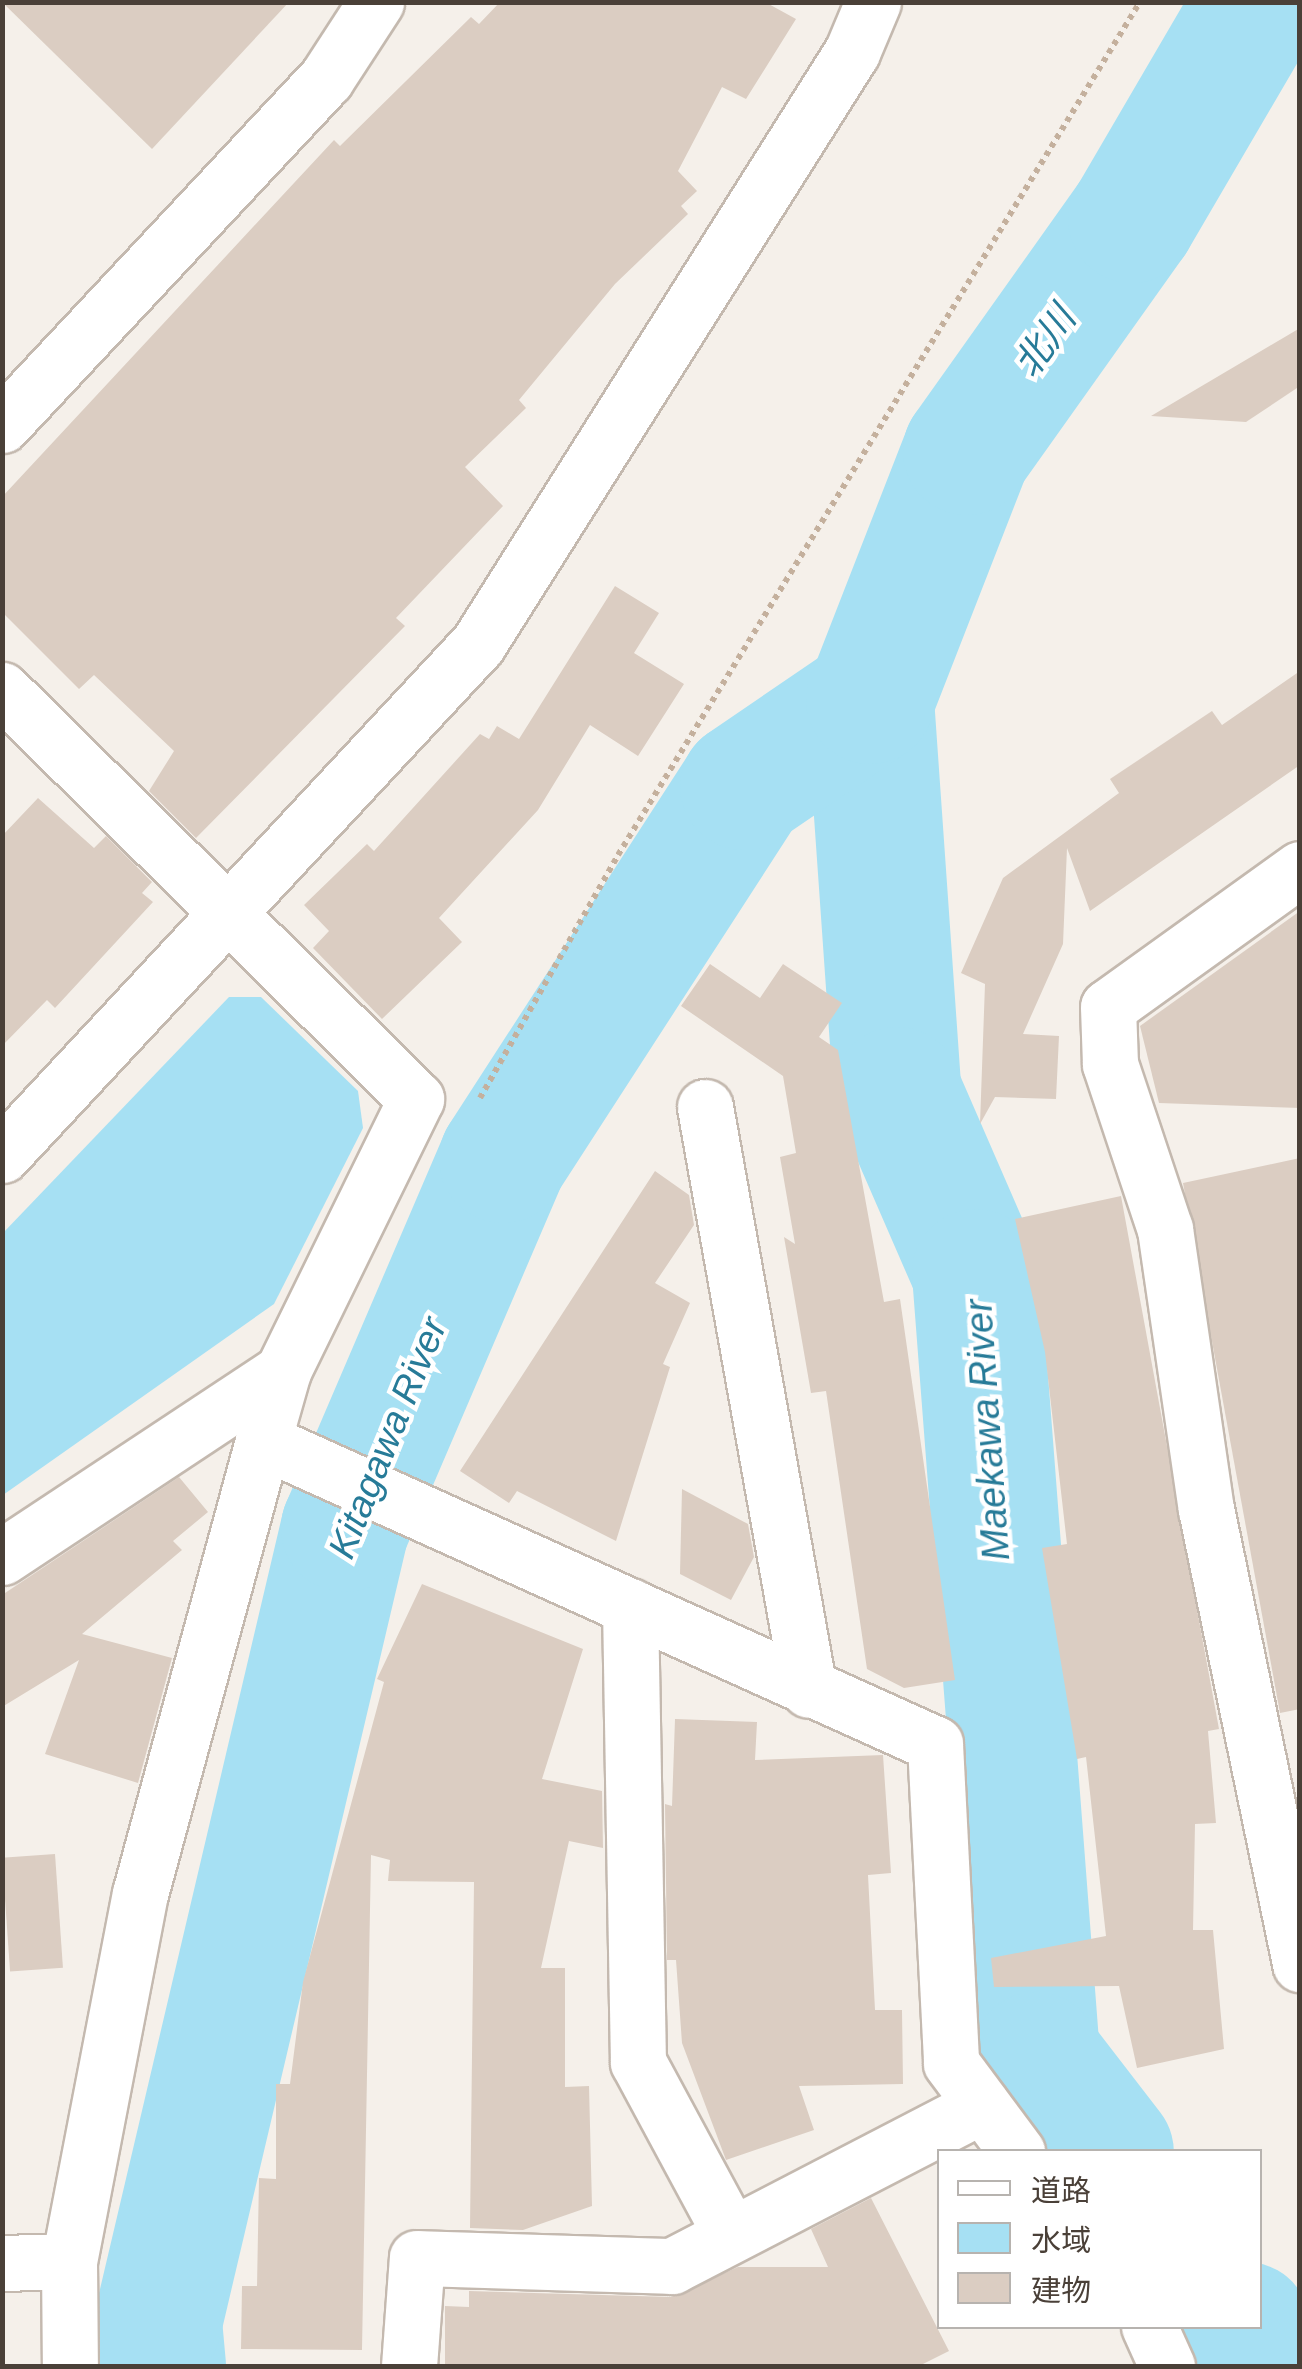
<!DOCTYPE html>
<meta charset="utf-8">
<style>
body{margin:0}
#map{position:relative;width:1302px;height:2369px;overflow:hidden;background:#f5f0ea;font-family:Helvetica,"Noto Sans JP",sans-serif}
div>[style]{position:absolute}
.water>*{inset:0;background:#a6e0f3}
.river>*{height:128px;margin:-64px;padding:0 64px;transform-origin:64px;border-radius:64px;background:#a6e0f3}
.building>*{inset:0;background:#dbcdc2;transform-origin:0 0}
.path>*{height:6px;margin-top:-3px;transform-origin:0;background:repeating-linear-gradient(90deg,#c4b09d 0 5px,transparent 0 10px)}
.roads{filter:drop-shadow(2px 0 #c4b9af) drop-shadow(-2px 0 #c4b9af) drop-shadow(0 2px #c4b9af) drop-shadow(0 -2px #c4b9af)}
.minor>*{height:55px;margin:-27.5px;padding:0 27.5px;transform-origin:27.5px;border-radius:27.5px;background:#fff}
span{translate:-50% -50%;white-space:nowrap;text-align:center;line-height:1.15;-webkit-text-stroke:9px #fff;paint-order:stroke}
.water-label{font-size:38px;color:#277b98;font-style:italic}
.frame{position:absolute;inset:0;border:5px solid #4a4038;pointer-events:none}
.legend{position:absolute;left:937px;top:2149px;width:325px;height:180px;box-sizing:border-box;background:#fff;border:2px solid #b7b3af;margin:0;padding:12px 18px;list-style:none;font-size:30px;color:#4a4038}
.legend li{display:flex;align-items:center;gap:20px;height:50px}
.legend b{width:50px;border:2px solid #b7b3af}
</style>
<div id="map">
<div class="water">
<div style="clip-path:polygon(229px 997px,261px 997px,358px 1091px,363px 1128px,274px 1304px,3px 1495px,3px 1233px)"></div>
</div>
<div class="river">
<div style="left:870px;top:700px;width:392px;rotate:86deg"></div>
<div style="left:897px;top:1091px;width:198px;rotate:66.5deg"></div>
<div style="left:976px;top:1273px;width:785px;rotate:85.62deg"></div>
<div style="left:1036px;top:2056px;width:121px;rotate:52.4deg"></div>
<div style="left:1246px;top:2326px;width:41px;rotate:74.6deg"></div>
<div style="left:162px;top:2366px;width:44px;rotate:-95.2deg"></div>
<div style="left:158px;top:2322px;width:816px;rotate:-76.75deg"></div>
<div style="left:345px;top:1528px;width:401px;rotate:-66.8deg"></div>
<div style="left:503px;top:1159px;width:444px;rotate:-57.1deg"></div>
<div style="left:744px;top:786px;width:153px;rotate:-34.3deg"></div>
<div style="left:870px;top:700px;width:267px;rotate:-68.7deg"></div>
<div style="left:967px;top:451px;width:285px;rotate:-54.6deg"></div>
<div style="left:1132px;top:219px;width:251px;rotate:-59.7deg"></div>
</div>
<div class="building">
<div style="clip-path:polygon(2px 2px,289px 2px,152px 149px)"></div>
<div style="clip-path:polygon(500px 2px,765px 2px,796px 19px,746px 99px,722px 87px,678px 171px,697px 191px,681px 206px,688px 214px,615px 284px,519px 400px,526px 408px,465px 467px,503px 506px,396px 618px,405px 626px,196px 838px,149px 791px,174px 751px,94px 675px,79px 689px,2px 612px,2px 497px,334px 140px,340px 146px,471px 17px,479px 24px)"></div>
<div style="clip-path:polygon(1300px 328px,1300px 386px,1246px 422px,1151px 416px)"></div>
<div style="clip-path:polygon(615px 586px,659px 613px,634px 653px,684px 684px,638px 756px,590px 725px,538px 810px,439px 918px,462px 942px,382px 1019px,313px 948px,329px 931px,304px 905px,367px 844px,374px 851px,480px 734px,489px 739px,497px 726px,519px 739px)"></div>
<div style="clip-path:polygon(1300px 671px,1300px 765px,1090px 911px,1067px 848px,1063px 944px,1023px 1034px,1059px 1036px,1056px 1099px,995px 1097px,980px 1124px,985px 984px,961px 973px,1003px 878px,1119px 793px,1110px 779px,1212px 711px,1222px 725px)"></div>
<div style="clip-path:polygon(38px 798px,94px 848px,106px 836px,152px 882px,142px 893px,153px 902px,55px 1008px,47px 1000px,2px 1046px,2px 836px)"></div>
<div style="clip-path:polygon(1300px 911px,1300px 1108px,1159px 1103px,1140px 1026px)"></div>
<div style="clip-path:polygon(710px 964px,760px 998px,783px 964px,842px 1003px,819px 1037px,838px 1050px,884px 1302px,900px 1299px,955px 1680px,904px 1688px,867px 1669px,826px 1391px,811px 1393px,784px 1237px,795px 1244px,780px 1157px,796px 1153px,783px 1076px,681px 1006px)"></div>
<div style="clip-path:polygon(1300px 1158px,1300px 1709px,1280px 1713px,1183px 1183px)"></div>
<div style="clip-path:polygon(655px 1171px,689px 1195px,694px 1225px,655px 1283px,690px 1303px,663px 1364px,670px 1367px,616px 1541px,517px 1491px,509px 1503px,460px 1471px)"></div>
<div style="clip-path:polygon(1121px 1196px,1219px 1729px,1208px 1731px,1216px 1823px,1195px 1824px,1193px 1930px,1213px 1930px,1224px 2049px,1137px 2068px,1119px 1986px,994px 1987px,991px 1958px,1106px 1936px,1086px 1757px,1077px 1759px,1042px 1548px,1067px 1544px,1045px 1352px,1015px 1219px)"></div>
<div style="clip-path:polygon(179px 1477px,208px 1512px,173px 1541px,182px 1550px,82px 1634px,172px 1658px,138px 1783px,45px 1754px,79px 1660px,2px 1707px,2px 1595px)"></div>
<div style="clip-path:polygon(682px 1489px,748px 1524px,754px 1557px,731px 1600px,680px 1574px)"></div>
<div style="clip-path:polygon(422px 1584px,583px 1649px,542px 1779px,602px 1791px,603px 1848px,569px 1841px,541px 1968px,565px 1968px,565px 2087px,589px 2086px,592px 2206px,523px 2230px,470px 2228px,474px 1882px,388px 1881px,390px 1860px,371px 1855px,362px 2350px,241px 2349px,242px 2286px,257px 2286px,259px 2178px,276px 2179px,276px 2084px,290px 2084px,303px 1982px,384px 1682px,377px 1679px)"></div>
<div style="clip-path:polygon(675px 1719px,757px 1722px,755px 1760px,883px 1755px,891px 1873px,868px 1875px,875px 2010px,902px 2010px,903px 2084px,799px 2086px,814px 2130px,726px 2160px,682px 2043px,676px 1960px,667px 1960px,665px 1804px,672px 1806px)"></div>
<div style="left:55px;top:1854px;width:114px;height:53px;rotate:86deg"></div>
<div style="clip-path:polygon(871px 2198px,949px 2351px,919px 2366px,445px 2365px,445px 2306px,469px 2307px,469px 2291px,671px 2297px,738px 2267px,828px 2267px,811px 2229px)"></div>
</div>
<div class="path">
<div style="left:480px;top:1098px;width:279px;rotate:-60.4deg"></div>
<div style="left:618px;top:855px;width:1000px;rotate:-58.54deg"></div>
</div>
<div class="roads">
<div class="minor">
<div style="left:2px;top:425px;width:474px;rotate:-46.9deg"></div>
<div style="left:326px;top:79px;width:92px;rotate:-57deg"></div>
<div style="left:2px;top:690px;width:582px;rotate:44.65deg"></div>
<div style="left:416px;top:1099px;width:303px;rotate:116.1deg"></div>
<div style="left:283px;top:1371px;width:73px;rotate:105.9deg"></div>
<div style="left:263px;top:1441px;width:468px;rotate:105.2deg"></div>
<div style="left:140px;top:1893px;width:375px;rotate:100.9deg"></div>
<div style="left:69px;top:2261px;width:105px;rotate:89.5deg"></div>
<div style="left:1300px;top:869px;width:236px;rotate:144.3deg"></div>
<div style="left:1108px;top:1007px;width:57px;rotate:88deg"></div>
<div style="left:1110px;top:1064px;width:174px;rotate:71.6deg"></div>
<div style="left:1165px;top:1229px;width:283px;rotate:81.7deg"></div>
<div style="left:1206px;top:1509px;width:465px;rotate:78.3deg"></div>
<div style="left:705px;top:1107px;width:592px;rotate:79.89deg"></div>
<div style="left:2px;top:1155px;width:698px;rotate:-47.03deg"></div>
<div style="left:478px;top:644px;width:700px;rotate:-57.72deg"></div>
<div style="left:852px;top:52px;width:54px;rotate:-67.2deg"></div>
<div style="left:263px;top:1441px;width:737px;rotate:24.27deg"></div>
<div style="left:935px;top:1744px;width:319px;rotate:87.1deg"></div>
<div style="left:951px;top:2063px;width:111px;rotate:53.4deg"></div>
<div style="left:2px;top:1557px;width:337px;rotate:-33.5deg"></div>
<div style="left:630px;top:1606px;width:456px;rotate:89deg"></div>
<div style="left:638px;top:2062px;width:196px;rotate:61.7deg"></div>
<div style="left:2px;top:2263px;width:67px;rotate:-1.7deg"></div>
<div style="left:1149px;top:2326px;width:44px;rotate:65.8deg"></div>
<div style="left:409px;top:2366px;width:108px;rotate:-85.8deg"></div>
<div style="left:417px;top:2258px;width:255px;rotate:1.8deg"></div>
<div style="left:672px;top:2266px;width:349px;rotate:-27.4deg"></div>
</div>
</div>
<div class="water-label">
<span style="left:1045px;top:342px;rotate:-55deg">北川</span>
<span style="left:988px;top:1430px;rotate:-94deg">Maekawa River</span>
<span style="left:388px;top:1438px;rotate:-68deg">Kitagawa River</span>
</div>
<div class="frame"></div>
<ul class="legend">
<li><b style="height:12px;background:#fff"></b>道路</li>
<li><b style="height:28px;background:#a6e0f3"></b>水域</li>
<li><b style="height:28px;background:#dbcdc2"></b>建物</li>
</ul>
</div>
